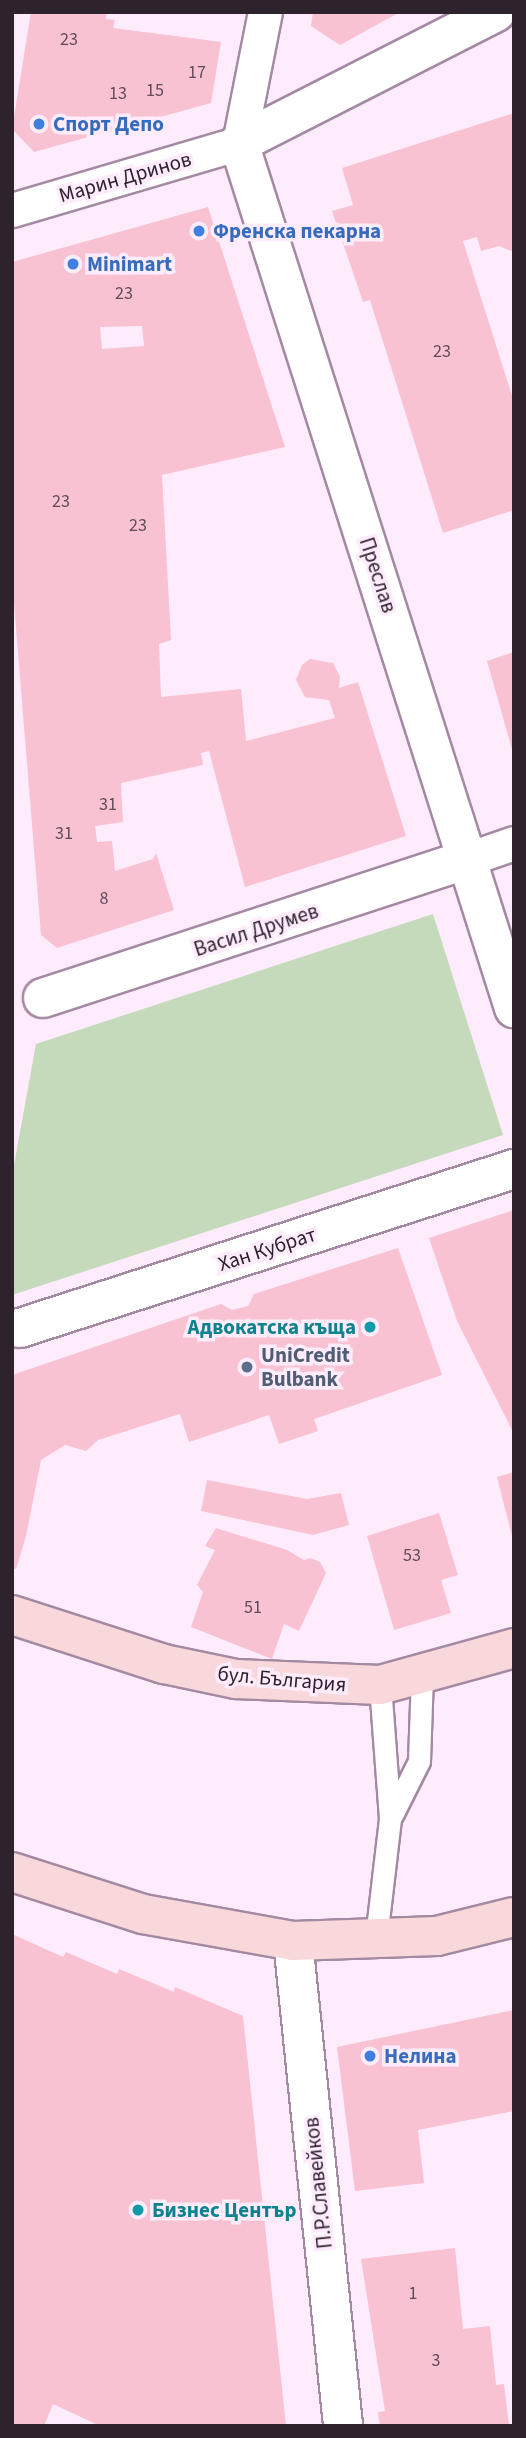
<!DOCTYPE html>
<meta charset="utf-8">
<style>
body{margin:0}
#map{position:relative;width:526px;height:2438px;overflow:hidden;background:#feecfc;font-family:"Source Sans 3",sans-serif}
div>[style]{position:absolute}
.green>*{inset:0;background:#c4daba}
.building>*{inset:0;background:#f8c2d2}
.roads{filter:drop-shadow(2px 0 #a489a2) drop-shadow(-2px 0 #a489a2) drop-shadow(0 2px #a489a2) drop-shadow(0 -2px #a489a2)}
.service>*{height:21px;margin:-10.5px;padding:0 10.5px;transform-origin:10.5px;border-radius:10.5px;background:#fff}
.pedestrian>*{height:33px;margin:-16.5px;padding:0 16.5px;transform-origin:16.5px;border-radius:16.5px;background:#fff}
.minor>*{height:38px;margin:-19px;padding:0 19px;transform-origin:19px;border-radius:19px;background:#fff}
.primary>*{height:38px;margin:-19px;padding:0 19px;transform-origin:19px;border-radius:19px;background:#f8d8da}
.dots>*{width:19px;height:19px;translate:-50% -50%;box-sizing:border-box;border:4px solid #feecfc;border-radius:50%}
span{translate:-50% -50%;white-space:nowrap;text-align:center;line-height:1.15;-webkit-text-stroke:7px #feecfc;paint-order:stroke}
.number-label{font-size:18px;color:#604b56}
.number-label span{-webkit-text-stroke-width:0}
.shop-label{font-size:21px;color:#366cbe;font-weight:700}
.left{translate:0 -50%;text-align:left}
.street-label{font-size:21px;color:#2e232d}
.culture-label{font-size:21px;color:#0d838f;font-weight:700}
.right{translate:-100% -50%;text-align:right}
.service-label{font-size:21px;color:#4e5e75;font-weight:700}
.frame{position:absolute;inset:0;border:14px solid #2e232d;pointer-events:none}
</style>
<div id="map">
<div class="green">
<div style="clip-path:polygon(433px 914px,503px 1135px,12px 1295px,12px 1176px,36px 1044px)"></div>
</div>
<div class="building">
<div style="clip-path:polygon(31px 12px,107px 12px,106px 19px,115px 20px,113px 28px,221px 42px,211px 103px,34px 152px,12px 129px)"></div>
<div style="clip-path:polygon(313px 12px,400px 12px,340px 45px,311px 26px)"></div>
<div style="clip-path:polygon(514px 113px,514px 252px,499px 246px,481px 251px,477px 237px,463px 241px,514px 402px,514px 510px,443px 533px,370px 300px,363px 302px,332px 211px,353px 205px,342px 168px)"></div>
<div style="clip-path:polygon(evenodd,208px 207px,285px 447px,162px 475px,171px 640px,159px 644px,161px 697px,241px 689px,246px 741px,335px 718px,329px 700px,305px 697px,296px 680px,302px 665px,310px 659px,333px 663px,340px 677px,339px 688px,358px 682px,406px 836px,245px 887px,209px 751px,201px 753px,203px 765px,121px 783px,123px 822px,95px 826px,97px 842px,112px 841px,115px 871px,153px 859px,156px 853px,174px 910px,57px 948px,41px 935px,12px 579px,12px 262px,208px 207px,142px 326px,144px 346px,102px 349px,100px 327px,142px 326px)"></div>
<div style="clip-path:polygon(514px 652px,514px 753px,513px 753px,487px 661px)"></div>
<div style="clip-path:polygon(514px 1210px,514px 1434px,457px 1321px,429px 1238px)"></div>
<div style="clip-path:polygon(398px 1248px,442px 1375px,314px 1419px,318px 1431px,279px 1444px,269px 1415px,189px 1442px,180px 1414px,98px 1440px,86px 1451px,65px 1445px,41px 1460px,26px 1536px,16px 1569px,12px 1568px,12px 1375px,221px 1304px,232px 1310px,248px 1306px,254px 1294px)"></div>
<div style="clip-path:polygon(514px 1472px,514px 1540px,513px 1540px,497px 1477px)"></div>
<div style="clip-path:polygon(207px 1480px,307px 1499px,341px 1493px,349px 1525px,313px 1535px,201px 1511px)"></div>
<div style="clip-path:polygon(439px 1513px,458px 1575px,441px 1580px,451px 1613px,394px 1630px,367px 1536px)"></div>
<div style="clip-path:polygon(216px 1528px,287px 1550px,304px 1560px,310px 1558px,320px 1562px,326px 1573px,299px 1631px,284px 1624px,272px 1659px,191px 1627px,203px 1592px,197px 1585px,215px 1550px,205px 1546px)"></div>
<div style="clip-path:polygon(12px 1934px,63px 1957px,66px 1952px,117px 1974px,119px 1969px,174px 1992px,175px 1987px,243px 2016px,286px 2426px,100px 2426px,53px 2404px,44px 2426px,12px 2426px)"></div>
<div style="clip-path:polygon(514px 2010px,514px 2111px,418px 2130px,424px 2183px,355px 2191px,337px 2047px)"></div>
<div style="clip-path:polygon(455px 2248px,463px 2329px,490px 2326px,496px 2385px,504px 2384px,509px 2426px,380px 2426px,378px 2412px,385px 2411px,361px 2259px)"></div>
</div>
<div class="roads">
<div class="service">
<div style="left:392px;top:1815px;width:60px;rotate:-63.4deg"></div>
<div style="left:419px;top:1761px;width:84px;rotate:-88deg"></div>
<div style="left:376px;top:1938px;width:121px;rotate:-83.3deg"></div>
<div style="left:390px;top:1818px;width:133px;rotate:-94.3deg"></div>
</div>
<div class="pedestrian">
<div style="left:12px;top:210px;width:237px;rotate:-16.4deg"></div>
<div style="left:239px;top:143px;width:134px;rotate:-78.8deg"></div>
<div style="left:468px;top:859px;width:49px;rotate:-19.2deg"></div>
</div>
<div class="minor">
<div style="left:496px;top:12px;width:288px;rotate:153deg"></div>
<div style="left:239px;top:143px;width:908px;rotate:72.36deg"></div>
<div style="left:43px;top:998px;width:447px;rotate:-18.1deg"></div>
<div style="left:20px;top:1328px;width:519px;rotate:-17.84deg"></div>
<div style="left:293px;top:1941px;width:488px;rotate:84.1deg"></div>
</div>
<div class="primary">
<div style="left:12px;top:1615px;width:160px;rotate:17.9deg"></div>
<div style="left:164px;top:1664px;width:74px;rotate:11.8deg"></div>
<div style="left:236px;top:1679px;width:144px;rotate:2.4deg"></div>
<div style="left:380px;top:1685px;width:139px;rotate:-15.4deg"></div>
<div style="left:12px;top:1872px;width:138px;rotate:17.8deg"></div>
<div style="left:143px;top:1914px;width:152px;rotate:10.2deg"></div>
<div style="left:293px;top:1941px;width:144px;rotate:-2deg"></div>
<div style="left:437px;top:1936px;width:79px;rotate:-13.9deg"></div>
</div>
</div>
<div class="dots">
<div style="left:39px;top:124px;background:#3f7fe0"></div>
<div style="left:199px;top:231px;background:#3f7fe0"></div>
<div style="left:73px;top:264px;background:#3f7fe0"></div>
<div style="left:370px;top:1327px;background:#0f9aa8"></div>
<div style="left:247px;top:1367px;background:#5c6f8a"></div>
<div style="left:370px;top:2056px;background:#3f7fe0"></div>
<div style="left:138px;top:2210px;background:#0f9aa8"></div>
</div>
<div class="number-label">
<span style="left:69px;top:40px">23</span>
<span style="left:197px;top:73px">17</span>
<span style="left:155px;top:91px">15</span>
<span style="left:118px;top:94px">13</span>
<span style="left:124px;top:294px">23</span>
<span style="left:442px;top:352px">23</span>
<span style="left:61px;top:502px">23</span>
<span style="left:138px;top:526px">23</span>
<span style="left:108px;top:805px">31</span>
<span style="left:64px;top:834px">31</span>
<span style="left:104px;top:899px">8</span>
<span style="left:412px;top:1556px">53</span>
<span style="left:253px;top:1608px">51</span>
<span style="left:413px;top:2294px">1</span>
<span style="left:436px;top:2361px">3</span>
</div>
<div class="shop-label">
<span class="left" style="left:53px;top:124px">Спорт Депо</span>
<span class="left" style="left:213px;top:231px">Френска пекарна</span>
<span class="left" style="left:87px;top:264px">Minimart</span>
<span class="left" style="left:384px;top:2056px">Нелина</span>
</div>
<div class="street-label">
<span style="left:125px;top:177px;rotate:-16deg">Марин Дринов</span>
<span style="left:378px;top:575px;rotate:72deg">Преслав</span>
<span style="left:256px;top:930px;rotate:-18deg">Васил Друмев</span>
<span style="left:267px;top:1249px;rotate:-18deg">Хан Кубрат</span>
<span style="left:282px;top:1679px;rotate:5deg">бул. България</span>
<span style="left:318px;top:2183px;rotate:-96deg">П.Р.Славейков</span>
</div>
<div class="culture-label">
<span class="right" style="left:356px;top:1327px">Адвокатска къща</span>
<span class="left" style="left:152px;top:2210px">Бизнес Център</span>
</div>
<div class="service-label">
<span class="left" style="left:261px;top:1367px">UniCredit<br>Bulbank</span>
</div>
<div class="frame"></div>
</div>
